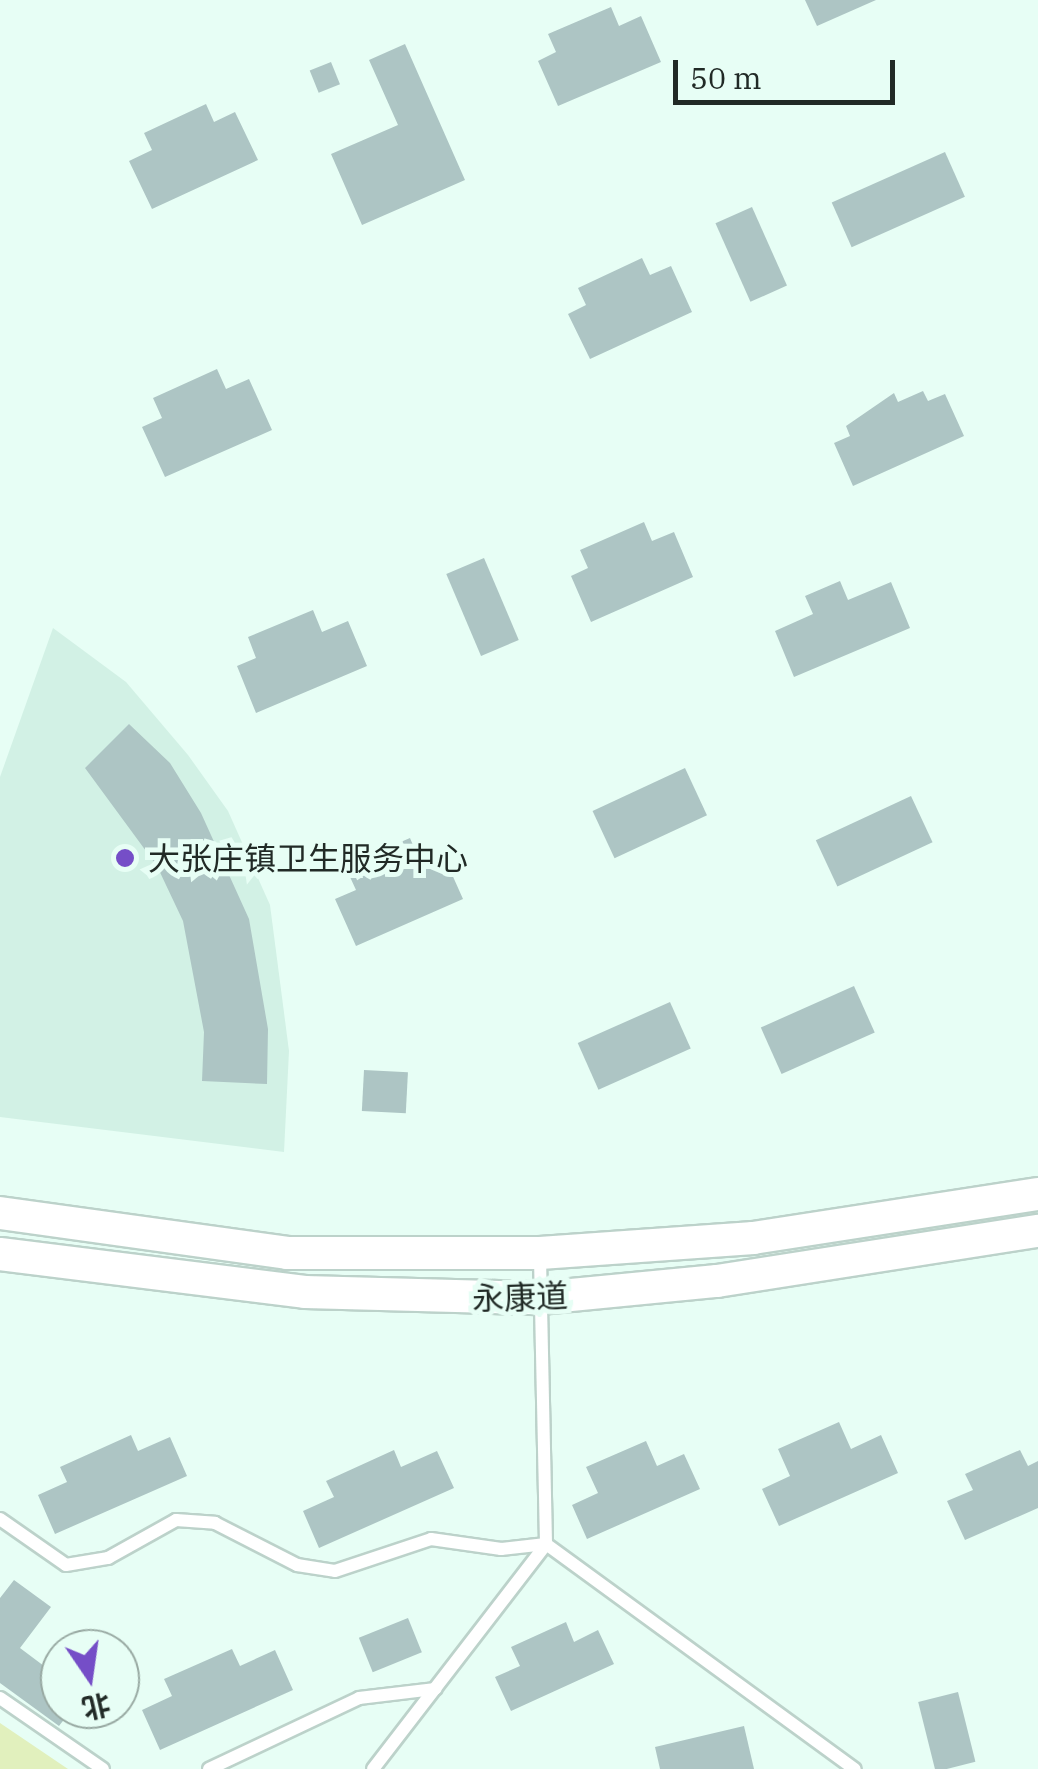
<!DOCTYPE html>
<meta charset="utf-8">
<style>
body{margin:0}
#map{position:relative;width:1038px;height:1769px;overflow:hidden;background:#e7fef5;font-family:"IBM Plex Serif","Noto Sans SC",serif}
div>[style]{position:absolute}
.built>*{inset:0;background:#d2f1e5}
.green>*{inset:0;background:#e1f0bd}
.building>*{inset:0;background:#adc5c4;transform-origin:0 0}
.roads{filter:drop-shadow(2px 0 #bcd2ca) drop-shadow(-2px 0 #bcd2ca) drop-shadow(0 2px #bcd2ca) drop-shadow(0 -2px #bcd2ca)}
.service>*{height:12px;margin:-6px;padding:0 6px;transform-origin:6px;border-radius:6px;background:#fff}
.tertiary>*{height:32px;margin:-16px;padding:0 16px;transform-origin:16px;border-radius:16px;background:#fff}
.dots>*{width:28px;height:28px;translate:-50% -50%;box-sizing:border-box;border:5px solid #e7fef5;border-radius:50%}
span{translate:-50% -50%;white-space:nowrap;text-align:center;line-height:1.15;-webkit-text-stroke:10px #e7fef5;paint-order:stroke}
.poi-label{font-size:32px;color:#212a26}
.left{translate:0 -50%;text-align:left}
.street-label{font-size:32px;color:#212a26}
.north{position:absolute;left:40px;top:1629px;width:100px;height:100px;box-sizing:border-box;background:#e7fef5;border:2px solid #98a9a2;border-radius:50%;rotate:167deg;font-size:28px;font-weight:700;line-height:40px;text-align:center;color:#212a26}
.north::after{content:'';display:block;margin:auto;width:35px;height:45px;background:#754ec7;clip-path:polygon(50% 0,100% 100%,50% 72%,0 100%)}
.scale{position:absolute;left:673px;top:60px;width:222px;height:45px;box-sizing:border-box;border:5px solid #212a26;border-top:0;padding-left:12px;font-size:30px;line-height:35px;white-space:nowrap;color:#212a26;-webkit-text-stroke:8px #e7fef5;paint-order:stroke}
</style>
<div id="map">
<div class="built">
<div style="clip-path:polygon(53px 628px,126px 682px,188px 755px,228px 811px,270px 905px,289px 1051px,284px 1152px,0 1117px,0 777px)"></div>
</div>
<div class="green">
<div style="clip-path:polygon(0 1723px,68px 1769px,0 1769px)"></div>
</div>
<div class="building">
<div style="clip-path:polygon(805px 0,876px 0,817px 26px)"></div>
<div style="clip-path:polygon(611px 7px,619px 26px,641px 16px,661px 62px,558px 106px,538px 61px,556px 52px,548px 34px)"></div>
<div style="clip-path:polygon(405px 44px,465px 180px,362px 225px,331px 154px,398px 125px,369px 60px)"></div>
<div style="left:331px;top:62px;width:24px;height:23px;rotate:68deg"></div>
<div style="clip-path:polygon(206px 104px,214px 122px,235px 112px,258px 160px,152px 209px,129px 161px,152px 150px,144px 133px)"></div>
<div style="left:945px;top:152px;width:49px;height:124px;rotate:66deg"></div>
<div style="left:752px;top:207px;width:86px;height:40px;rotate:66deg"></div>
<div style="clip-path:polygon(642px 258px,650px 275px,671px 266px,692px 312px,590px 359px,568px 314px,586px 305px,578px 288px)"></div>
<div style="clip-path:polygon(217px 369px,226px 389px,249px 379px,272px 430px,165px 477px,142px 427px,162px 418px,153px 398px)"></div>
<div style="clip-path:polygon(923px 391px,928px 401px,945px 394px,964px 436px,853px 486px,834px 443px,850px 436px,846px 426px,894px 393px,898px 402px)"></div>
<div style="clip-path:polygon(644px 522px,652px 541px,674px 532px,693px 577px,591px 622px,571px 576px,588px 568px,580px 550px)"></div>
<div style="left:484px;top:558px;width:89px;height:41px;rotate:67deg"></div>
<div style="clip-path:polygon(840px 581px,848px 600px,891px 582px,910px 628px,794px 677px,775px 631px,813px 614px,805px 596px)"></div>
<div style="clip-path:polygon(313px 610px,322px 632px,348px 621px,367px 666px,256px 713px,237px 666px,256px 658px,248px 637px)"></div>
<div style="clip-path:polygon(129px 724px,170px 763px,201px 813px,249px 919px,268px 1029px,267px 1084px,202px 1081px,204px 1032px,183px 921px,157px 866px,85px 768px)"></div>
<div style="left:685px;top:768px;width:52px;height:102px;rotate:65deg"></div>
<div style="left:911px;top:796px;width:51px;height:105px;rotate:65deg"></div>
<div style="clip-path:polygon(410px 838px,420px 862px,442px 852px,463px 899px,356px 946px,335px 899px,356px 890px,345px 866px)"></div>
<div style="left:854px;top:986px;width:51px;height:102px;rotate:66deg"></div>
<div style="left:670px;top:1002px;width:51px;height:101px;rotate:66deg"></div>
<div style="left:364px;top:1070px;width:44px;height:41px;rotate:3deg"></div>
<div style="clip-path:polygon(839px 1422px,851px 1449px,881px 1435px,898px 1473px,779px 1526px,762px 1489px,790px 1476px,778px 1449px)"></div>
<div style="clip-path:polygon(131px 1435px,138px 1451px,170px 1437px,187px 1476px,55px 1534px,38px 1495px,67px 1482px,60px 1467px)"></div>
<div style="clip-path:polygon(646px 1441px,657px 1466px,684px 1454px,700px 1489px,587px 1539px,572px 1505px,598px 1493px,586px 1467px)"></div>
<div style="clip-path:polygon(394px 1450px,401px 1467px,437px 1451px,454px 1488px,319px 1548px,303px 1511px,334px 1497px,326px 1481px)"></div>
<div style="clip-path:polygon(1020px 1450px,1028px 1466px,1038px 1461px,1038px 1508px,965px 1540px,947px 1501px,973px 1490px,965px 1474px)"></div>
<div style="clip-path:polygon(14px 1580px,51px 1607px,20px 1648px,60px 1678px,60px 1709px,72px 1709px,59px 1726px,0 1683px,0 1598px)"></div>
<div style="left:408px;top:1618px;width:37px;height:53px;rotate:68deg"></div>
<div style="clip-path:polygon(566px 1622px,574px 1642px,598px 1630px,614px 1664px,511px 1711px,495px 1677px,520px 1666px,511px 1647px)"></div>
<div style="clip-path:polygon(232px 1649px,240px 1666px,275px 1650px,293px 1690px,160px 1750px,142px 1710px,172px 1696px,164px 1679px)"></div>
<div style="left:958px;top:1692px;width:72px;height:41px;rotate:76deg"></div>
<div style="clip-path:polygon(744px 1726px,754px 1769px,660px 1769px,655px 1747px)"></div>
</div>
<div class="roads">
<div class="service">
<div style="left:0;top:1519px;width:80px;rotate:34.9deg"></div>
<div style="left:66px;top:1565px;width:43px;rotate:-9.5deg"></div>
<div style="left:108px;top:1558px;width:78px;rotate:-29.2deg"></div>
<div style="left:176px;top:1520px;width:39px;rotate:4deg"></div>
<div style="left:215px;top:1523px;width:92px;rotate:27.1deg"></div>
<div style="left:297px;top:1565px;width:38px;rotate:9deg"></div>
<div style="left:335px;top:1571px;width:101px;rotate:-18.4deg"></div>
<div style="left:431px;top:1539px;width:71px;rotate:8.1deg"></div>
<div style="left:501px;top:1549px;width:45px;rotate:-6.3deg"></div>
<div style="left:546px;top:1544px;width:288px;rotate:-91.2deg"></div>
<div style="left:0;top:1698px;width:125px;rotate:34.6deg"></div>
<div style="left:209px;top:1769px;width:166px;rotate:-25.3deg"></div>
<div style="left:359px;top:1698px;width:77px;rotate:-6.8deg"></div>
<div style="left:373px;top:1769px;width:284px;rotate:-52.4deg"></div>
<div style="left:546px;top:1544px;width:382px;rotate:36.1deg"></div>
</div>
<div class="tertiary">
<div style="left:0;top:1213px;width:290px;rotate:7.9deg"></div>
<div style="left:287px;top:1253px;width:253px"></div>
<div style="left:540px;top:1253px;width:214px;rotate:-4deg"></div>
<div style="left:753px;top:1238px;width:288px;rotate:-8.8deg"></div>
<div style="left:0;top:1254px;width:307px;rotate:7.1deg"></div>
<div style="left:305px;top:1292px;width:235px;rotate:1.5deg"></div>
<div style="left:540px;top:1298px;width:178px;rotate:-5.5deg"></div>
<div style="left:717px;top:1281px;width:325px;rotate:-8.9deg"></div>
</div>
</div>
<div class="dots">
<div style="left:125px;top:858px;background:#754ec7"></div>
</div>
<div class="poi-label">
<span class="left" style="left:148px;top:858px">大张庄镇卫生服务中心</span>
</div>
<div class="street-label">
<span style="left:520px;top:1297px;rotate:-2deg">永康道</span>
</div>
<div class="north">北</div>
<div class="scale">50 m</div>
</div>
